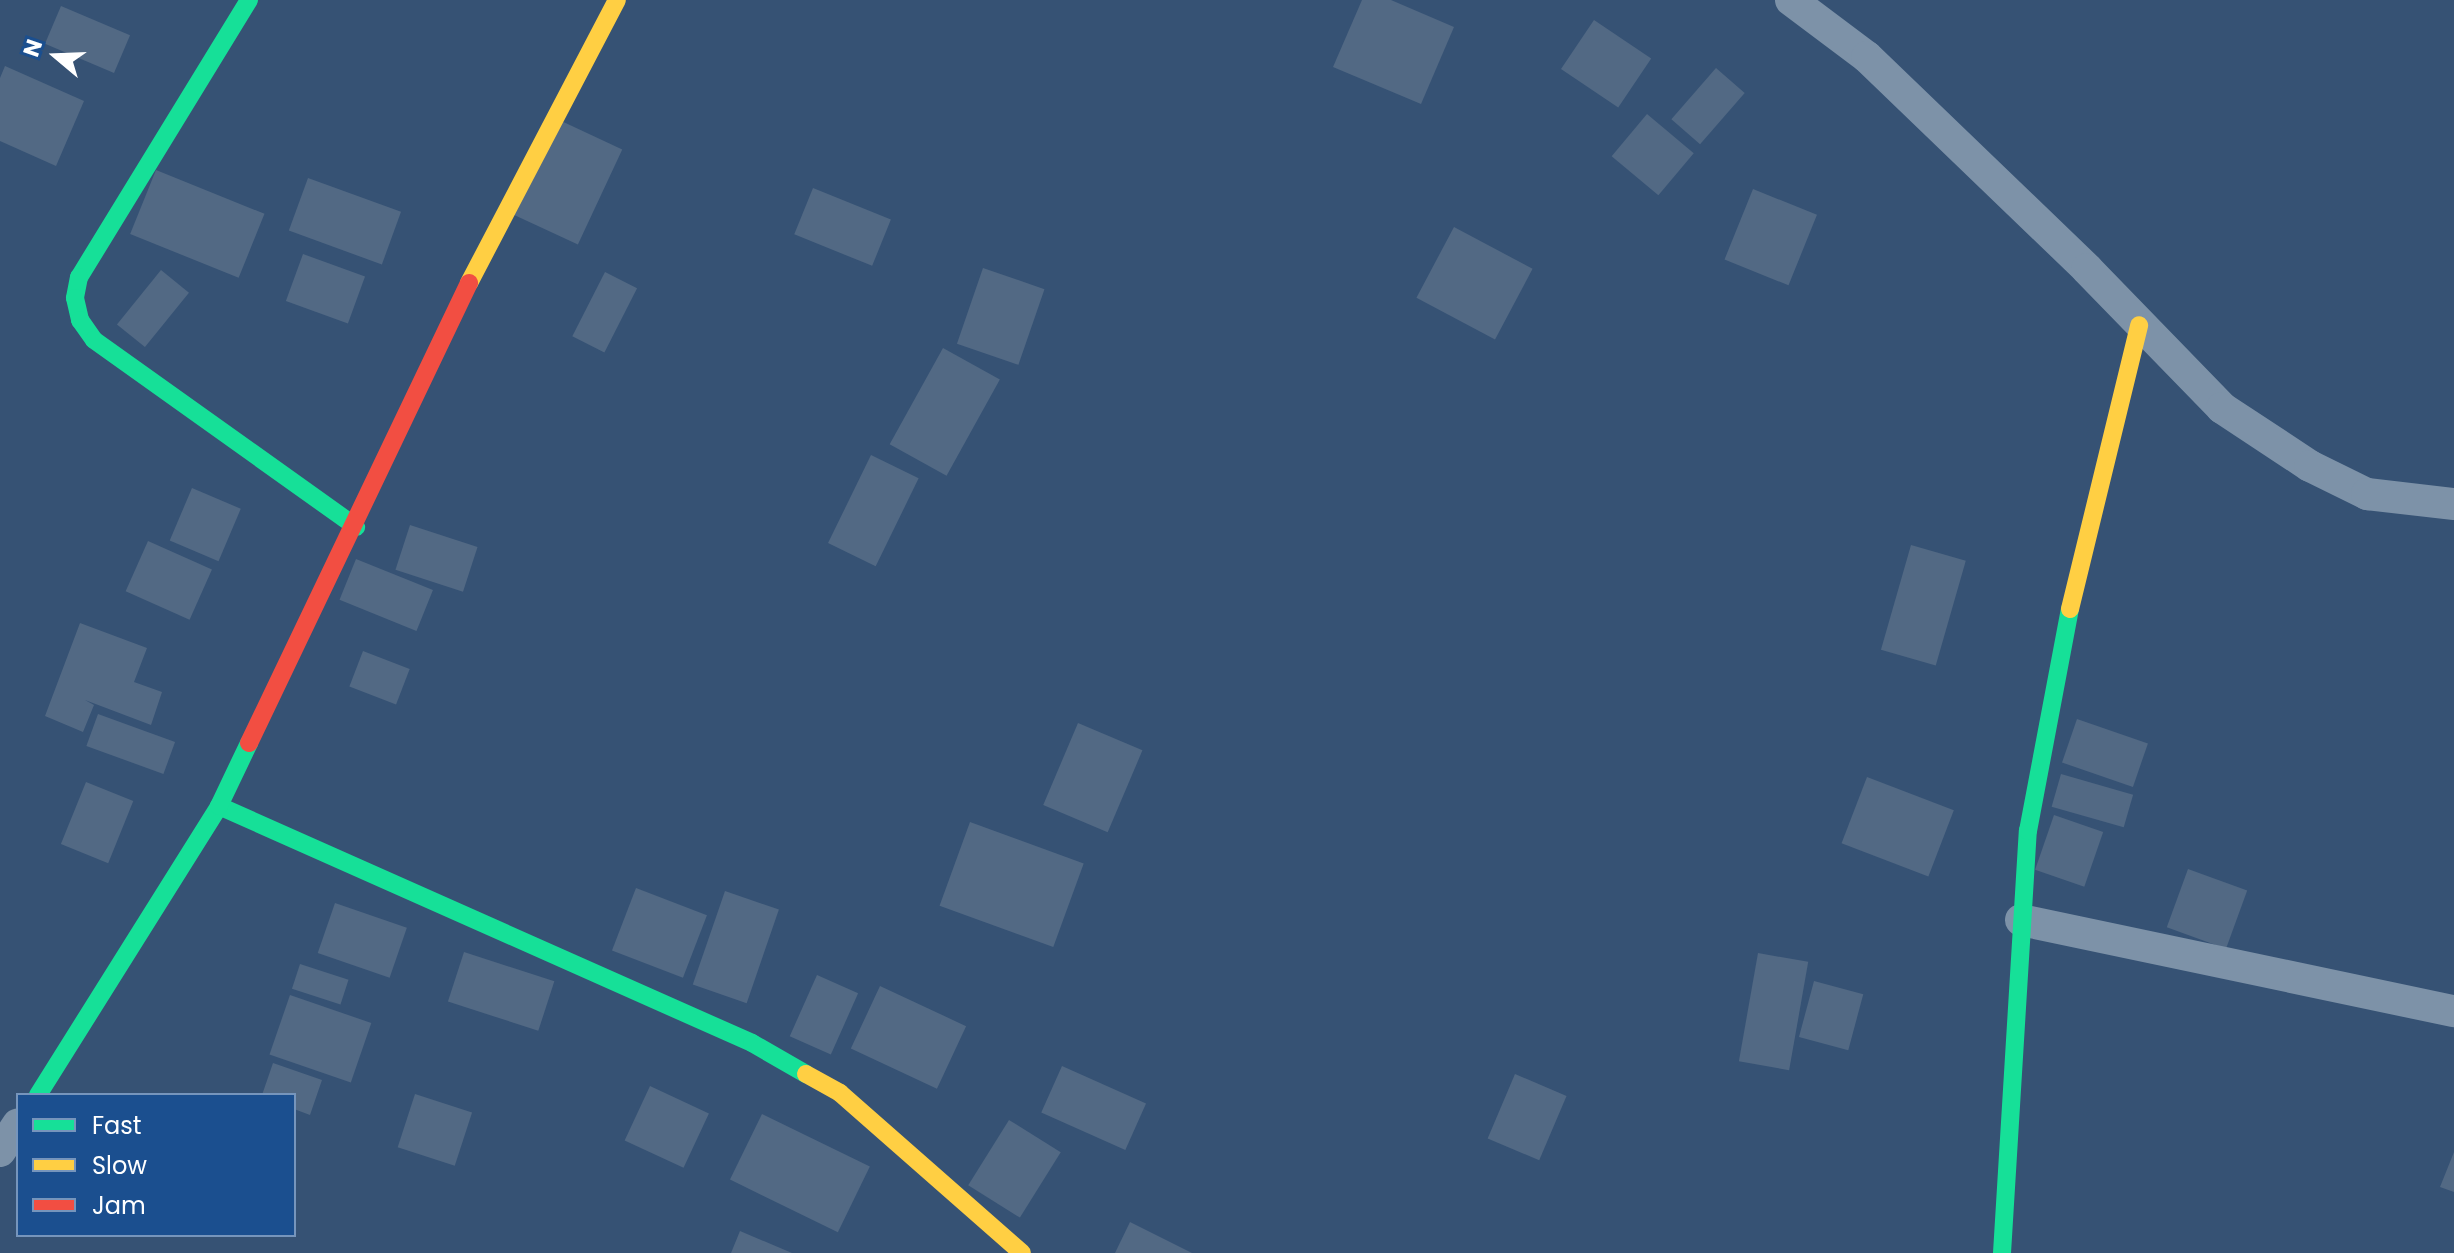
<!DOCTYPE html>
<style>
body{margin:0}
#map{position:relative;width:2454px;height:1253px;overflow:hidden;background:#365274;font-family:Poppins,sans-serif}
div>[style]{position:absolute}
.building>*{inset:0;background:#526984;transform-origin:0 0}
.street>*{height:32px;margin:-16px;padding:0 16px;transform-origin:16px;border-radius:16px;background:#7d92a8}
.fast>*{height:18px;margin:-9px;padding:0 9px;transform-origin:9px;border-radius:9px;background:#16e098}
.slow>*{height:18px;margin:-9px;padding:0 9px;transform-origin:9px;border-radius:9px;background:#ffcf43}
.jam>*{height:18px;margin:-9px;padding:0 9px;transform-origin:9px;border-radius:9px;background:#f24e42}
span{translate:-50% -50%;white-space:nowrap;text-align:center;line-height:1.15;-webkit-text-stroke:7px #1b4f8f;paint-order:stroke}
.legend{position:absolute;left:16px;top:1093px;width:280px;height:144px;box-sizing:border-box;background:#1b4f8f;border:2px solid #7695bc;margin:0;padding:10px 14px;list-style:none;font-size:24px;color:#fff}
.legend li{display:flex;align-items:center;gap:16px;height:40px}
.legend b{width:40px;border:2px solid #7695bc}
.north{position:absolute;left:16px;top:16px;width:80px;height:80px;-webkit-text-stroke:6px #1b4f8f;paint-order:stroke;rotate:289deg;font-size:22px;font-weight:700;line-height:32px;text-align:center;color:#fff}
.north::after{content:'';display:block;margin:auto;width:28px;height:36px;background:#fff;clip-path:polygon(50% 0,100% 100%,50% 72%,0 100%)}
</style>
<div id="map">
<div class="building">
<div style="clip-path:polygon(1362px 0,1391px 0,1454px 27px,1421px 104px,1333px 67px)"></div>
<div style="left:61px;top:6px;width:75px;height:41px;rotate:23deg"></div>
<div style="left:1594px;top:20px;width:69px;height:59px;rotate:34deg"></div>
<div style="clip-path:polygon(5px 66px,84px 101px,56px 166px,0 141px,0 78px)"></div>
<div style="left:1716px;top:68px;width:38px;height:68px;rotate:41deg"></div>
<div style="left:1647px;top:114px;width:61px;height:55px;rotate:40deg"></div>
<div style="left:557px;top:119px;width:72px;height:105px;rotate:25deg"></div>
<div style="left:156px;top:170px;width:117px;height:69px;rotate:22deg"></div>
<div style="left:308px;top:178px;width:99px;height:56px;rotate:20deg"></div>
<div style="left:813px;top:188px;width:84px;height:50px;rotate:22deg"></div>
<div style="left:1753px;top:189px;width:69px;height:76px;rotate:22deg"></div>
<div style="left:1454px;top:227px;width:89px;height:80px;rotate:28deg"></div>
<div style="left:303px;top:254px;width:66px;height:50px;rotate:20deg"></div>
<div style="left:983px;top:268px;width:65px;height:80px;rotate:19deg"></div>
<div style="left:161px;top:270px;width:36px;height:70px;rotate:39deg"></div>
<div style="left:605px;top:272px;width:36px;height:72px;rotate:27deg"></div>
<div style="left:943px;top:348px;width:65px;height:110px;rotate:29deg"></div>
<div style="left:871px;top:455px;width:53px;height:98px;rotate:26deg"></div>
<div style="left:192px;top:488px;width:53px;height:57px;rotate:23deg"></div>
<div style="left:410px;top:525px;width:71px;height:47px;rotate:18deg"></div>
<div style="left:148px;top:541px;width:70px;height:55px;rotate:24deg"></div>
<div style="left:1911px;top:545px;width:57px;height:109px;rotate:16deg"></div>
<div style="left:356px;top:559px;width:83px;height:44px;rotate:22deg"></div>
<div style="clip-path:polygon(80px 623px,147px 648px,134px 682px,162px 692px,151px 725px,85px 700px,94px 705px,83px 732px,45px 716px)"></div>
<div style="left:363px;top:651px;width:50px;height:38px;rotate:21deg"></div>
<div style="left:98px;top:714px;width:82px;height:34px;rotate:20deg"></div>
<div style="left:2077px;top:719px;width:75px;height:46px;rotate:19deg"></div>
<div style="left:1078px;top:723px;width:70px;height:89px;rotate:23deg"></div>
<div style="left:2061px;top:774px;width:75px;height:34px;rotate:16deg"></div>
<div style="left:1867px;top:777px;width:93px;height:71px;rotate:21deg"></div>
<div style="left:86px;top:782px;width:51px;height:67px;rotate:22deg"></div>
<div style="left:2054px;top:815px;width:52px;height:58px;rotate:19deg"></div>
<div style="left:970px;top:822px;width:121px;height:89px;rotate:20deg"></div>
<div style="left:2188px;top:869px;width:63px;height:62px;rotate:20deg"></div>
<div style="left:636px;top:888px;width:76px;height:67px;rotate:21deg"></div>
<div style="left:725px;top:891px;width:57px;height:99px;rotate:19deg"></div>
<div style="left:335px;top:903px;width:76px;height:53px;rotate:19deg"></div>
<div style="left:464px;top:952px;width:95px;height:52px;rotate:18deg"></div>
<div style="left:1758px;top:953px;width:51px;height:110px;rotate:10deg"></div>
<div style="left:300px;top:964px;width:51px;height:26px;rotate:18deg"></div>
<div style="left:817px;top:975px;width:45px;height:67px;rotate:24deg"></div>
<div style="left:1814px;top:981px;width:51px;height:58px;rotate:15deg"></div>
<div style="left:880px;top:986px;width:95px;height:69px;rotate:25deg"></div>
<div style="left:290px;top:995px;width:86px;height:63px;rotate:19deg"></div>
<div style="clip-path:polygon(273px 1063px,322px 1080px,310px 1115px,294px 1109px,294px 1095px,262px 1095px)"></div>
<div style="left:1062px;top:1066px;width:92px;height:51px;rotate:24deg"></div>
<div style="left:1515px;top:1074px;width:56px;height:70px;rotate:23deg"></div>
<div style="left:650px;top:1086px;width:65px;height:60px;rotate:25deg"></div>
<div style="left:415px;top:1094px;width:60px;height:56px;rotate:18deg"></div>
<div style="left:762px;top:1114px;width:120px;height:73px;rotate:26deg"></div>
<div style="left:1009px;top:1120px;width:61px;height:77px;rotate:32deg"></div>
<div style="clip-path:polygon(2454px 1152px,2454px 1192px,2440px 1187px)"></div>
<div style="clip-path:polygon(1130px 1222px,1192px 1253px,1115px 1253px)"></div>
<div style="clip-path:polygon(740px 1231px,792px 1253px,731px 1253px)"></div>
</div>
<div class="street">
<div style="left:1791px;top:0;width:95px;rotate:36.9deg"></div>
<div style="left:1867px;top:57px;width:306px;rotate:43.9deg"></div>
<div style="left:2087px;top:269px;width:194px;rotate:45.8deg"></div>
<div style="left:2222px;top:408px;width:105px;rotate:33.4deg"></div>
<div style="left:2310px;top:466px;width:64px;rotate:26.2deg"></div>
<div style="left:2367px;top:494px;width:88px;rotate:6.6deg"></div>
<div style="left:2021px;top:920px;width:442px;rotate:11.9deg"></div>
<div style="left:0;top:1151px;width:32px;rotate:-56deg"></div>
</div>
<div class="fast">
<div style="left:249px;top:0;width:325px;rotate:121.5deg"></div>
<div style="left:79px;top:277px;width:21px;rotate:101deg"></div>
<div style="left:75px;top:298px;width:23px;rotate:77deg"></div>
<div style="left:80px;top:320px;width:24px;rotate:55deg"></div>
<div style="left:94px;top:340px;width:322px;rotate:35.5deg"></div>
<div style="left:219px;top:806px;width:583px;rotate:23.97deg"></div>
<div style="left:752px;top:1043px;width:62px;rotate:29.9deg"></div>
<div style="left:38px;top:1095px;width:341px;rotate:-57.9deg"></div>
<div style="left:219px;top:806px;width:70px;rotate:-64.5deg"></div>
<div style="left:2002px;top:1253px;width:423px;rotate:-86.5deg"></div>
<div style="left:2028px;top:831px;width:226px;rotate:-79.3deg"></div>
</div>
<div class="slow">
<div style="left:469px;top:283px;width:319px;rotate:-62.4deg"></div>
<div style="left:2070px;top:609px;width:292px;rotate:-76.3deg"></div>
<div style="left:806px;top:1074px;width:39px;rotate:29deg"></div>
<div style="left:840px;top:1093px;width:242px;rotate:41.3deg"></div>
</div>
<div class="jam">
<div style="left:249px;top:743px;width:510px;rotate:-64.44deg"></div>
</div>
<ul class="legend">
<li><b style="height:10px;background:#16e098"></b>Fast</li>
<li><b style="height:10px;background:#ffcf43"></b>Slow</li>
<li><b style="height:10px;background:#f24e42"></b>Jam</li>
</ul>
<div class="north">N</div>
</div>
